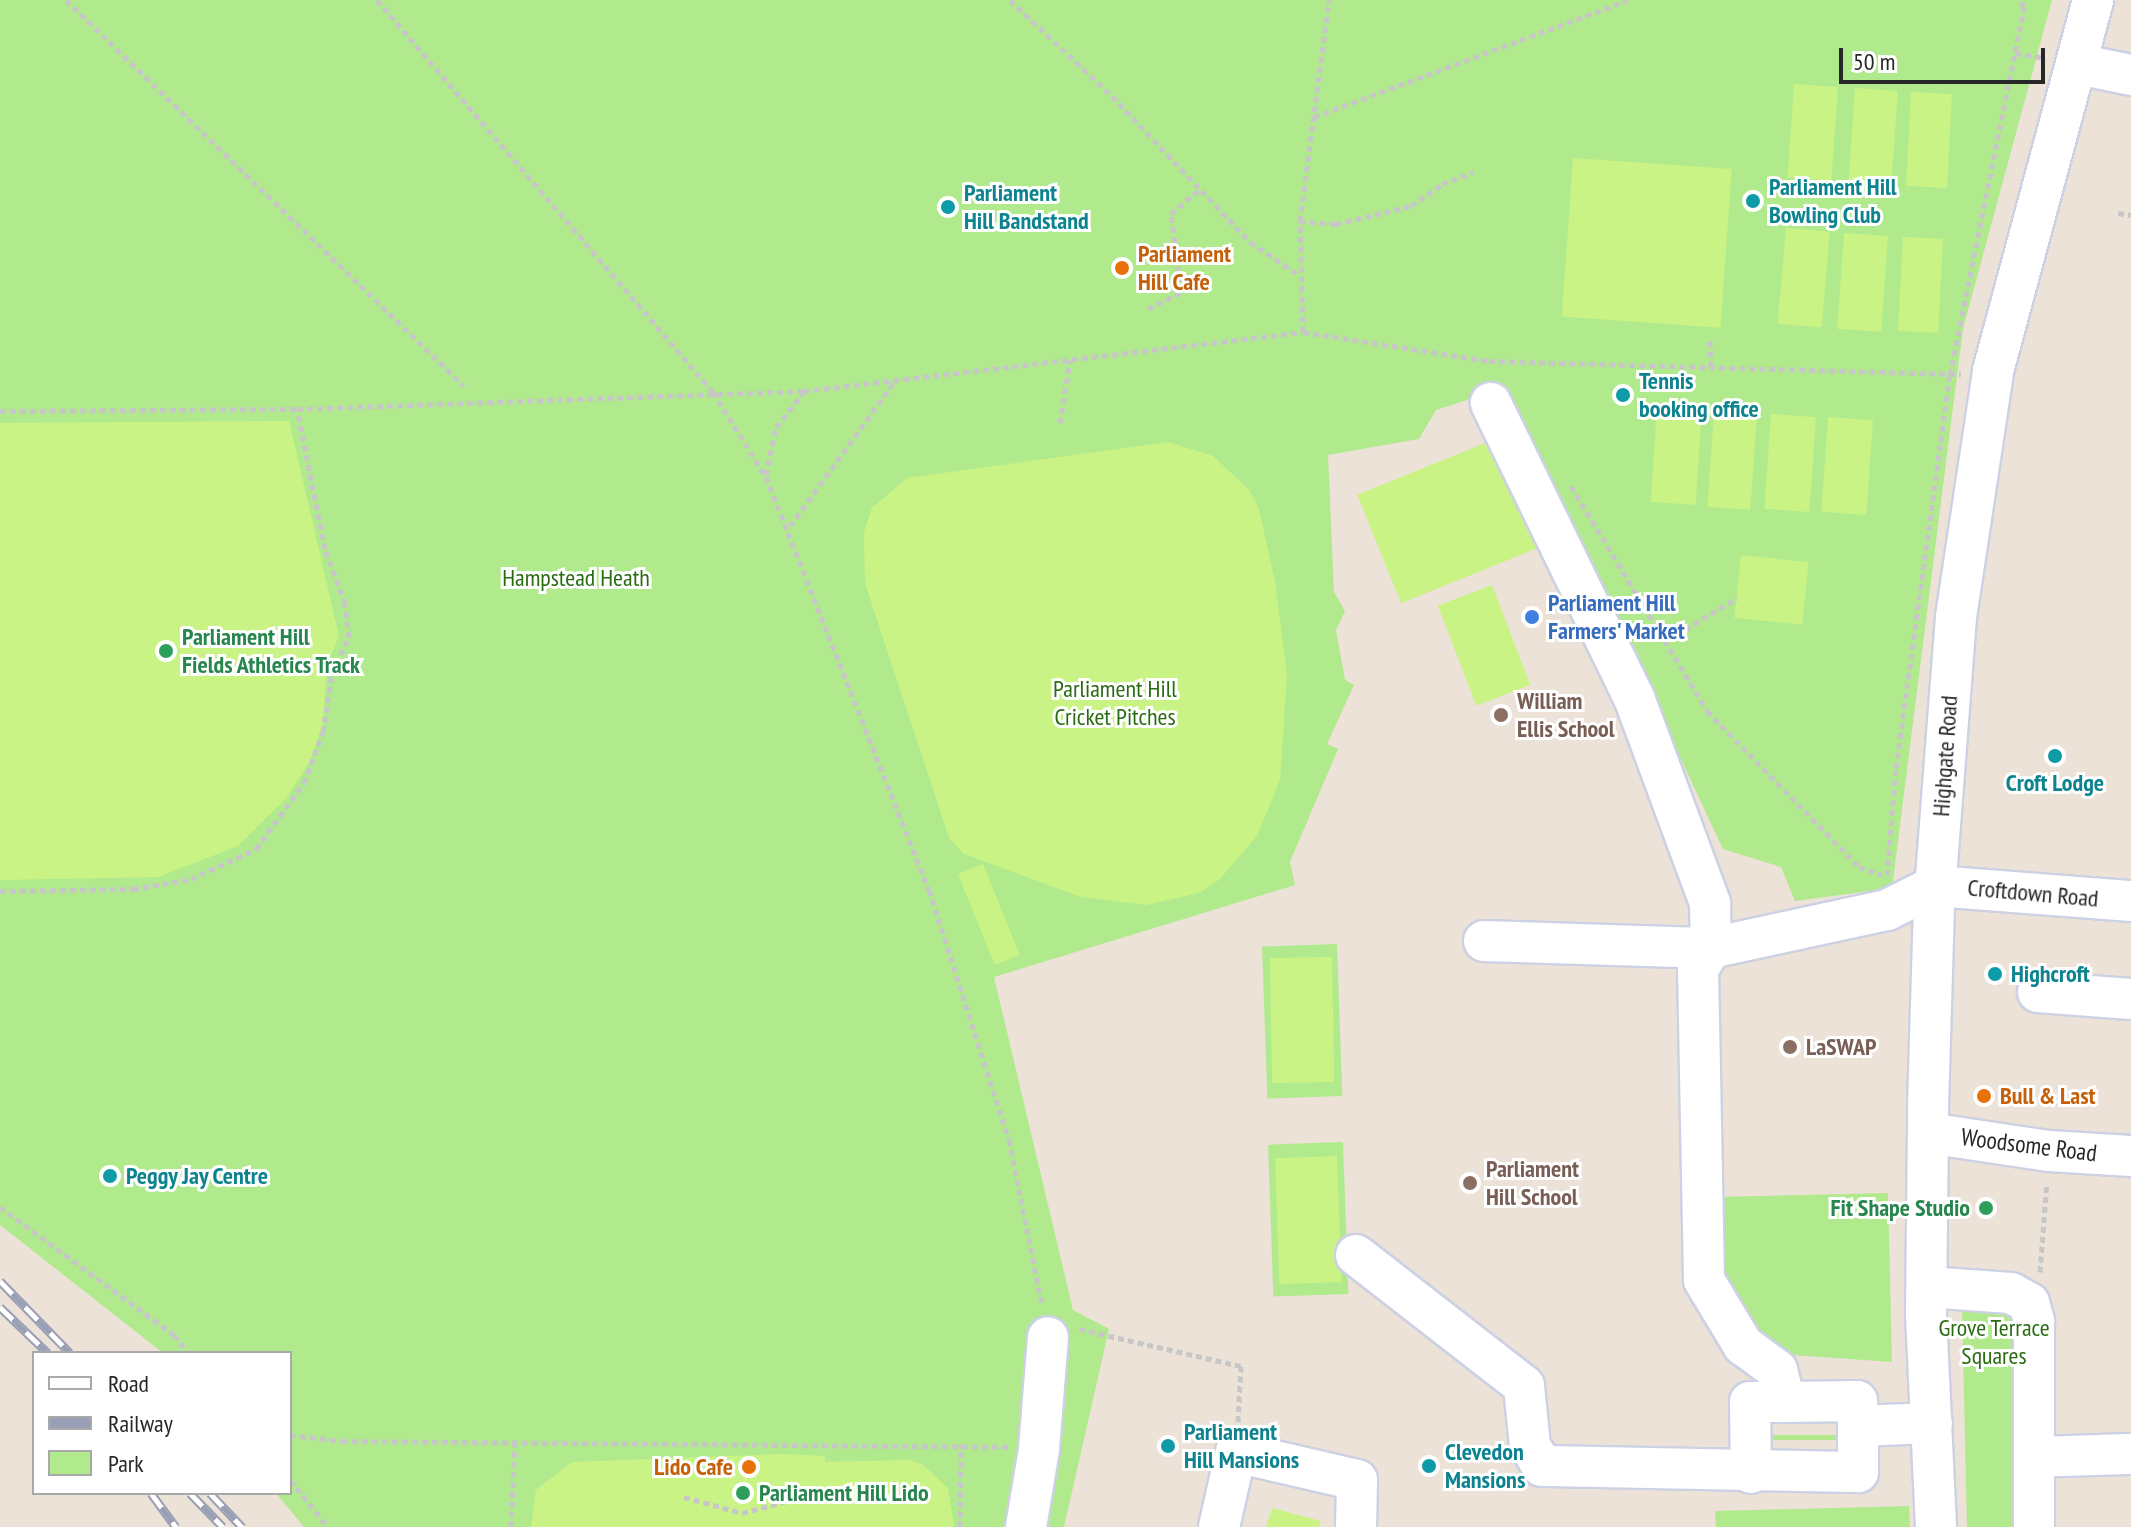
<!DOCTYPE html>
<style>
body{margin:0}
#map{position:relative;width:2131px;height:1527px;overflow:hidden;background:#ece2d7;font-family:"PT Sans Narrow",sans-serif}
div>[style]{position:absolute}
.green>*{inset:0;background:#b1ea8c;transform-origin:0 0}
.pitch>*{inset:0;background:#caf386;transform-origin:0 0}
.path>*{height:5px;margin-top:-2.5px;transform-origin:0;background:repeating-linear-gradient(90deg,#c7c7c7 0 6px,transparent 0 10px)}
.roads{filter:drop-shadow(2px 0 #ccd1e3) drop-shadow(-2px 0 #ccd1e3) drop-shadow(0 2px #ccd1e3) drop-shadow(0 -2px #ccd1e3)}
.minor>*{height:40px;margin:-20px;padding:0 20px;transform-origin:20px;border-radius:20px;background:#fff}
.rail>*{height:9px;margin-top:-4.5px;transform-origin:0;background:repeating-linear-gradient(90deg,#fff 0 18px,#999fb4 0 36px);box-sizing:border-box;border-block:2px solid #999fb4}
.dots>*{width:22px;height:22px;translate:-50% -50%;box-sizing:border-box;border:4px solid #fff;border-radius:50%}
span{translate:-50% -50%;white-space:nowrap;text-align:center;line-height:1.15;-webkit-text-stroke:6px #fff;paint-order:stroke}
.culture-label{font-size:24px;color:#0d838f;font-weight:700}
.left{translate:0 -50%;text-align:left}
.food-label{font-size:24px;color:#c56008;font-weight:700}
.right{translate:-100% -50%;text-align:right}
.park-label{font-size:24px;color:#286b11}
.shop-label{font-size:24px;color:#366cbe;font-weight:700}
.leisure-label{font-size:24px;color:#27864d;font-weight:700}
.education-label{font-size:24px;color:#785e54;font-weight:700}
.street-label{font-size:24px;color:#272727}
.legend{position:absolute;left:32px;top:1351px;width:260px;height:144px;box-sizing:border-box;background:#fff;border:2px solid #a9a9a9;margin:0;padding:10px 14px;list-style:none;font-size:24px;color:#272727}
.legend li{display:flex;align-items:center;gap:16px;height:40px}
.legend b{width:40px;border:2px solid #a9a9a9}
.scale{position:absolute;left:1839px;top:48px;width:206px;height:36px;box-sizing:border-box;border:4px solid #272727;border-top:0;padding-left:10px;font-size:24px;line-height:28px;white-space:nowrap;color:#272727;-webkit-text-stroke:6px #fff;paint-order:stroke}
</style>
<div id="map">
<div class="green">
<div style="clip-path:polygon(0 0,2052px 0,1963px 329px,1892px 888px,1795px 901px,1781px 867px,1723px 849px,1546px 471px,1495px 391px,1436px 410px,1419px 439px,1328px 455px,1334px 592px,1345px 611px,1336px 630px,1345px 680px,1354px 685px,1327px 744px,1338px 749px,1290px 862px,1295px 885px,994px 977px,1073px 1310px,1109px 1329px,1064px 1527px,304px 1527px,276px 1493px,290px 1493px,290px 1353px,163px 1353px,0 1225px)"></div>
<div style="left:1337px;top:944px;width:152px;height:75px;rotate:88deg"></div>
<div style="left:1343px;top:1142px;width:152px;height:75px;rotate:88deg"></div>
<div style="clip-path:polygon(1888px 1193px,1892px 1362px,1777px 1354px,1721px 1288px,1718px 1197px)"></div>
<div style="clip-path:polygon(1999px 1307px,2014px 1315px,2024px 1527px,1967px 1527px,1962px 1308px)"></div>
<div style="left:1848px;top:1435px;width:5px;height:79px;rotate:90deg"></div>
<div style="clip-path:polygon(1909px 1506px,1910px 1527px,1716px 1527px,1715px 1511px)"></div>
</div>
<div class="pitch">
<div style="left:1794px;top:84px;width:44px;height:94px;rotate:4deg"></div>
<div style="left:1855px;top:88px;width:43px;height:94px;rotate:4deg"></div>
<div style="left:1911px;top:92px;width:41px;height:94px;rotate:3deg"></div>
<div style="left:1573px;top:158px;width:159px;height:159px;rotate:4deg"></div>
<div style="left:1786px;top:228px;width:44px;height:96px;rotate:5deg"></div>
<div style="left:1844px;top:233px;width:44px;height:96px;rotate:4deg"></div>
<div style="left:1903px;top:237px;width:40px;height:94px;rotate:3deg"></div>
<div style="left:1657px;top:409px;width:45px;height:93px;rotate:4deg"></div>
<div style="left:1714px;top:412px;width:43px;height:95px;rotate:4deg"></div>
<div style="left:1771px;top:414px;width:45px;height:95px;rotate:4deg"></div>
<div style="left:1828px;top:417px;width:45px;height:95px;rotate:4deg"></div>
<div style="clip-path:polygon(289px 421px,339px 636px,327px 665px,323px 724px,310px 761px,287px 797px,238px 846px,158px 877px,0 880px,0 423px)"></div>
<div style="left:1500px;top:437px;width:117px;height:154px;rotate:68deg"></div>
<div style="clip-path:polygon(1168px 442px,1213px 456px,1249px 490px,1259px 509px,1275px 582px,1287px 675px,1280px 780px,1257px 836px,1220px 879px,1199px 893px,1146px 905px,1081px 897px,964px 854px,949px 838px,865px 583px,864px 532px,872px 508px,907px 478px)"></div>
<div style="left:1741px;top:555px;width:68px;height:63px;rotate:6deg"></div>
<div style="left:1492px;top:585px;width:107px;height:58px;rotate:69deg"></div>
<div style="left:983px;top:864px;width:98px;height:27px;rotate:68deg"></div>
<div style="left:1332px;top:957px;width:125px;height:62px;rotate:89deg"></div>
<div style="left:1337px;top:1156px;width:126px;height:62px;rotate:88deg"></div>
<div style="clip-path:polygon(781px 1454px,825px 1456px,825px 1462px,909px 1460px,922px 1464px,948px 1488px,954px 1527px,531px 1527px,536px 1490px,572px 1462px)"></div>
<div style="clip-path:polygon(1272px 1508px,1321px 1521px,1319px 1527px,1266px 1527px)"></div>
</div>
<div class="path">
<div style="left:66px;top:0;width:554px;rotate:44.12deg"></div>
<div style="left:377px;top:0;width:516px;rotate:49.4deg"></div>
<div style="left:713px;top:392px;width:100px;rotate:58.1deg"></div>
<div style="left:766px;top:477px;width:444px;rotate:68.5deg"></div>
<div style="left:929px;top:890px;width:262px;rotate:72.3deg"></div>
<div style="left:1009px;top:1140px;width:168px;rotate:78.7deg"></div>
<div style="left:1010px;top:0;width:140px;rotate:43.3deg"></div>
<div style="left:1112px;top:96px;width:201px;rotate:46.6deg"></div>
<div style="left:1250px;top:242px;width:59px;rotate:34deg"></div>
<div style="left:2015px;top:53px;width:30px;rotate:9deg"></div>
<div style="left:1314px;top:117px;width:335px;rotate:-20.4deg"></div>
<div style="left:2118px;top:213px;width:13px;rotate:9deg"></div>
<div style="left:1300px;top:221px;width:36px;rotate:5deg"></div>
<div style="left:1336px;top:224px;width:77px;rotate:-13.5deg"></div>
<div style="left:1411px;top:206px;width:38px;rotate:-35deg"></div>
<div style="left:1442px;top:184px;width:34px;rotate:-21deg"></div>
<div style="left:1148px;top:309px;width:37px;rotate:-27deg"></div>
<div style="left:1181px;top:292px;width:79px;rotate:-97.3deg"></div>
<div style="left:1171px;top:214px;width:38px;rotate:-41deg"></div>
<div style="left:1303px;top:332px;width:111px;rotate:-91.5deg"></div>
<div style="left:1300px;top:221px;width:223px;rotate:-82.5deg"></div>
<div style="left:1710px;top:341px;width:27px;rotate:88deg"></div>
<div style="left:0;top:411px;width:297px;rotate:-0.4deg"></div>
<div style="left:297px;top:409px;width:507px;rotate:-2.03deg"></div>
<div style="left:804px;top:391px;width:502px;rotate:-6.74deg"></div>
<div style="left:1303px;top:332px;width:188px;rotate:8.9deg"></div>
<div style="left:1489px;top:361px;width:472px;rotate:1.6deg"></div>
<div style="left:1060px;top:423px;width:64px;rotate:-81deg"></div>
<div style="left:766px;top:475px;width:49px;rotate:-78.2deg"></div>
<div style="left:776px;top:427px;width:45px;rotate:-51.3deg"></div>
<div style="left:1571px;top:486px;width:263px;rotate:58.8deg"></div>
<div style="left:1707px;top:711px;width:218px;rotate:45.7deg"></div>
<div style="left:1859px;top:867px;width:24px;rotate:19deg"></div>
<div style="left:790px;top:526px;width:179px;rotate:-54.1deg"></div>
<div style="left:1668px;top:640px;width:81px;rotate:-31.3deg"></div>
<div style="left:1887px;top:875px;width:107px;rotate:-85.2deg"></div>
<div style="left:1896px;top:768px;width:397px;rotate:-82.2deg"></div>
<div style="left:1950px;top:375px;width:375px;rotate:-78.6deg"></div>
<div style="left:2024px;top:7px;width:8px;rotate:-120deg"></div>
<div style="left:0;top:891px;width:133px;rotate:-0.9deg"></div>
<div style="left:133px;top:889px;width:59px;rotate:-9.8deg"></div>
<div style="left:191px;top:879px;width:72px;rotate:-24.8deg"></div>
<div style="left:256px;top:849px;width:82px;rotate:-54deg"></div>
<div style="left:304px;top:783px;width:54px;rotate:-69.6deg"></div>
<div style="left:323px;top:732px;width:60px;rotate:-81.3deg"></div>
<div style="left:332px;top:673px;width:40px;rotate:-65deg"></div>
<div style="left:349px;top:637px;width:33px;rotate:-97deg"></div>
<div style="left:345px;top:604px;width:59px;rotate:-110deg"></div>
<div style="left:325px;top:549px;width:143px;rotate:-101.3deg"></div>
<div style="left:0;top:1207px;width:216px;rotate:36.3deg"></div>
<div style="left:174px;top:1335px;width:23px;rotate:52deg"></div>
<div style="left:2040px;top:1272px;width:90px;rotate:-85.6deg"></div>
<div style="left:1079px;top:1329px;width:166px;rotate:12.9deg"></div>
<div style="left:1241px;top:1366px;width:56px;rotate:93.1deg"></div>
<div style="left:290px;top:1435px;width:52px;rotate:6.6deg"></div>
<div style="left:342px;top:1441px;width:667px;rotate:0.52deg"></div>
<div style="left:290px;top:1480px;width:60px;rotate:51deg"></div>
<div style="left:684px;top:1497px;width:60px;rotate:15.4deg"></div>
<div style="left:742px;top:1513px;width:55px;rotate:-14.8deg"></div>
<div style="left:511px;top:1527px;width:86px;rotate:-87.3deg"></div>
<div style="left:960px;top:1527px;width:83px;rotate:-89.3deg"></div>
</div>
<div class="roads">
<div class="minor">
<div style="left:2077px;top:64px;width:55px;rotate:11.5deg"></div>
<div style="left:1484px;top:941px;width:227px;rotate:1.8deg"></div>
<div style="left:1711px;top:948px;width:45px;rotate:-91.3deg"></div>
<div style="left:1710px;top:903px;width:219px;rotate:-110.3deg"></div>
<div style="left:1634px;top:698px;width:328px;rotate:-115.9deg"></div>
<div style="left:2038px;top:992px;width:93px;rotate:4.3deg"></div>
<div style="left:1928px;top:1133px;width:122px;rotate:8.5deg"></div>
<div style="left:2049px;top:1151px;width:82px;rotate:3.5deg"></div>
<div style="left:1356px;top:1255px;width:213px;rotate:37.9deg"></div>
<div style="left:1524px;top:1386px;width:60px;rotate:84.3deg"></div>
<div style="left:1530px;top:1446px;width:23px;rotate:59deg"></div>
<div style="left:1542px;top:1466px;width:316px;rotate:1.1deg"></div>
<div style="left:1858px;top:1472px;width:46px;rotate:-90deg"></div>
<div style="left:1858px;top:1426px;width:74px;rotate:-2.3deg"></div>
<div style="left:1927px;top:1287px;width:84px;rotate:4.1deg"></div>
<div style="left:2011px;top:1293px;width:21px;rotate:29deg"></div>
<div style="left:2029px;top:1303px;width:19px;rotate:74deg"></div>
<div style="left:2034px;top:1321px;width:206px;rotate:90deg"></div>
<div style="left:1858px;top:1426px;width:25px;rotate:-92deg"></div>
<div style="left:1857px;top:1401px;width:72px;rotate:179.2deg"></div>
<div style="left:1785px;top:1402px;width:33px;rotate:-104deg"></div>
<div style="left:1777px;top:1370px;width:42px;rotate:-143.7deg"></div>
<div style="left:1743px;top:1345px;width:76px;rotate:-121deg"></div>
<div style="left:1704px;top:1280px;width:311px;rotate:-91.1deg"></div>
<div style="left:1698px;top:969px;width:25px;rotate:-58deg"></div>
<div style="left:1711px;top:948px;width:180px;rotate:-12.2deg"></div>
<div style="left:1887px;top:910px;width:54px;rotate:-26.6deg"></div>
<div style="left:1935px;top:886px;width:197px;rotate:4.4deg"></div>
<div style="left:2034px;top:1457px;width:97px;rotate:-1.8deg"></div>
<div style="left:1751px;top:1473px;width:71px;rotate:-90.8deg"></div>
<div style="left:1750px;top:1402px;width:35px"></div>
<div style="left:1026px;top:1527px;width:79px;rotate:-80.5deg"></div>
<div style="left:1039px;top:1449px;width:112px;rotate:-85.4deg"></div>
<div style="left:1219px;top:1527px;width:77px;rotate:-77.2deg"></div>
<div style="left:1236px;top:1452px;width:124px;rotate:13deg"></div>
<div style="left:1357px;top:1480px;width:47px;rotate:91.2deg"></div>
<div style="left:1936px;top:1527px;width:212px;rotate:-92.7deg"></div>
<div style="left:1926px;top:1315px;width:208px;rotate:-89.4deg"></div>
<div style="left:1928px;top:1107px;width:204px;rotate:-88.3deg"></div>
<div style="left:1934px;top:903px;width:287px;rotate:-85.6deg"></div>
<div style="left:1956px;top:617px;width:249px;rotate:-81.4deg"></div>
<div style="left:1993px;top:371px;width:384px;rotate:-74.9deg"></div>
</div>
</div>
<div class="rail">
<div style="left:0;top:1281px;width:100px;rotate:45.8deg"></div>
<div style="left:0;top:1307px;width:66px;rotate:43.8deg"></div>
<div style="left:151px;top:1493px;width:42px;rotate:53.7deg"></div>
<div style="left:190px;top:1493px;width:47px;rotate:45.9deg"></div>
<div style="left:210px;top:1493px;width:47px;rotate:46.7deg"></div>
</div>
<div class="dots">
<div style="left:1753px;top:201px;background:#0f9aa8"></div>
<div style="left:948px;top:207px;background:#0f9aa8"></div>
<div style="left:1122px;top:268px;background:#e8710a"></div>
<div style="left:1623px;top:395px;background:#0f9aa8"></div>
<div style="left:1532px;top:617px;background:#3f7fe0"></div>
<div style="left:166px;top:651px;background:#2e9e5b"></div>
<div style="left:1501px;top:715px;background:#8d6e63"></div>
<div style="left:2055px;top:756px;background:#0f9aa8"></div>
<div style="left:1995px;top:974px;background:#0f9aa8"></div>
<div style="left:1790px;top:1047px;background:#8d6e63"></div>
<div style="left:1984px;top:1096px;background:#e8710a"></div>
<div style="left:110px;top:1176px;background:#0f9aa8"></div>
<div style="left:1470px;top:1183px;background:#8d6e63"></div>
<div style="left:1986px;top:1208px;background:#2e9e5b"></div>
<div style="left:1168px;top:1446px;background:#0f9aa8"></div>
<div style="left:1429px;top:1466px;background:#0f9aa8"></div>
<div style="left:749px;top:1467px;background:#e8710a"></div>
<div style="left:743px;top:1493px;background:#2e9e5b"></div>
</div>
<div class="culture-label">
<span class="left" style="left:1769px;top:201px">Parliament Hill<br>Bowling Club</span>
<span class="left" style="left:964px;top:207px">Parliament<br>Hill Bandstand</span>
<span class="left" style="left:1639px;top:395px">Tennis<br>booking office</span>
<span style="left:2055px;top:783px">Croft Lodge</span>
<span class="left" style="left:2011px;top:974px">Highcroft</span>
<span class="left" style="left:126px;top:1176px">Peggy Jay Centre</span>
<span class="left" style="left:1184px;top:1446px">Parliament<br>Hill Mansions</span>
<span class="left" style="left:1445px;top:1466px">Clevedon<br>Mansions</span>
</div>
<div class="food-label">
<span class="left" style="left:1138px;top:268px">Parliament<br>Hill Cafe</span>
<span class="left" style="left:2000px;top:1096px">Bull &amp; Last</span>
<span class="right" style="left:733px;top:1467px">Lido Cafe</span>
</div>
<div class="park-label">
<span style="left:576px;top:578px">Hampstead Heath</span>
<span style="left:1115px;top:703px">Parliament Hill<br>Cricket Pitches</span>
<span style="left:1994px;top:1342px">Grove Terrace<br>Squares</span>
</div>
<div class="shop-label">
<span class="left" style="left:1548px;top:617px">Parliament Hill<br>Farmers' Market</span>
</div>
<div class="leisure-label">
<span class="left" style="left:182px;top:651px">Parliament Hill<br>Fields Athletics Track</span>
<span class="right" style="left:1970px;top:1208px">Fit Shape Studio</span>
<span class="left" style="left:759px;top:1493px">Parliament Hill Lido</span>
</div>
<div class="education-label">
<span class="left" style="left:1517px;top:715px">William<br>Ellis School</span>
<span class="left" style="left:1806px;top:1047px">LaSWAP</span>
<span class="left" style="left:1486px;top:1183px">Parliament<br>Hill School</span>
</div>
<div class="street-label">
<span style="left:1945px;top:756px;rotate:-86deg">Highgate Road</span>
<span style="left:2033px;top:893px;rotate:5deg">Croftdown Road</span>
<span style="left:2029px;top:1145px;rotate:7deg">Woodsome Road</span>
</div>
<ul class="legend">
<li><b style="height:10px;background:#fff"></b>Road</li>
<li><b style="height:10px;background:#999fb4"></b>Railway</li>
<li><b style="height:22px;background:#b1ea8c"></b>Park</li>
</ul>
<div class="scale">50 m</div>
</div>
